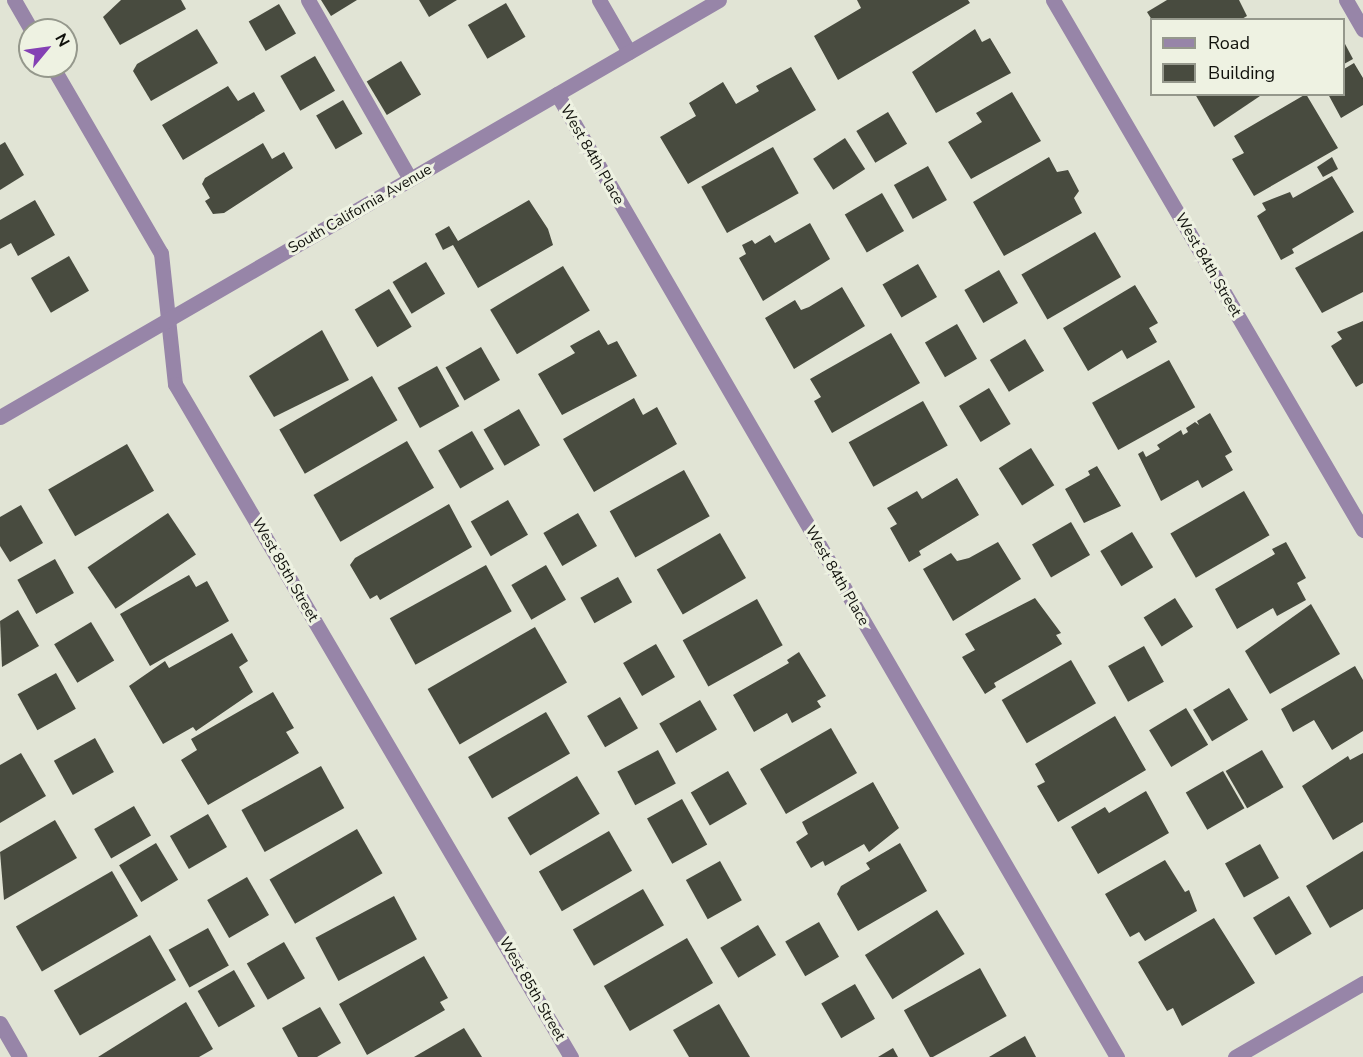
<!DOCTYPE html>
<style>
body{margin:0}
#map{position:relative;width:1363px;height:1057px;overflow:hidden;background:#e1e4d5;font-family:"Nunito Sans",sans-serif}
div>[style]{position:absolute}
.building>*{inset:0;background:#484b3f;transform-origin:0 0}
.lane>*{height:15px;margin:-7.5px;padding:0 7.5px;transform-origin:7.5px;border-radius:7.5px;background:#9785a8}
.street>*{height:15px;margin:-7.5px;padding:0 7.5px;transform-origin:7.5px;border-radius:7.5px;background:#9785a8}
span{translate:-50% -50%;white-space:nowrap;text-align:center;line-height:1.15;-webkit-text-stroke:6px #eef2e2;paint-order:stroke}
.street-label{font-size:15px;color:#10110c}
.legend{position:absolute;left:1150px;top:18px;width:195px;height:78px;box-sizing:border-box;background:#eef2e2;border:2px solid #95988c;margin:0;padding:8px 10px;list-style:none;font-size:18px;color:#10110c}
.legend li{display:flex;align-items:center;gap:12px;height:30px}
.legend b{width:30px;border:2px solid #95988c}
.north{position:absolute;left:18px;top:18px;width:60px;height:60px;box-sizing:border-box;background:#eef2e2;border:2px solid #95988c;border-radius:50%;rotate:61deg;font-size:16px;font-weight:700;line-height:24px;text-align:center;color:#10110c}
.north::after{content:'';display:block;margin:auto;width:21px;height:27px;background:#8440b4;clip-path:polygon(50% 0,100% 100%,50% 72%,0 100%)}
</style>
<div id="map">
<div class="building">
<div style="clip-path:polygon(121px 0,181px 0,186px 9px,120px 45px,103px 17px)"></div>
<div style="clip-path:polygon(321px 0,357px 0,331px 16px)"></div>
<div style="clip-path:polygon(419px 0,457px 0,429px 17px)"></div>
<div style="clip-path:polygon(857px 0,968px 0,970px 3px,838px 80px,814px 36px,861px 8px)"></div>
<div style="clip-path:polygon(1167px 0,1239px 0,1247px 16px,1240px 20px,1152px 20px,1147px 12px)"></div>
<div style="left:506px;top:3px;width:39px;height:44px;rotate:60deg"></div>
<div style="left:279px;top:4px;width:34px;height:35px;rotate:60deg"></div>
<div style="clip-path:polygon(197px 29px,218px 63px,151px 101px,133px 71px,137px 64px)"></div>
<div style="clip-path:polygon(975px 29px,982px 42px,990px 38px,1011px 73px,936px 113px,912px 72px)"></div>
<div style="clip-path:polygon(1344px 42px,1353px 59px,1344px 64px)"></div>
<div style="left:315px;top:56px;width:40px;height:40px;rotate:60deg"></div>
<div style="left:401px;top:61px;width:39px;height:40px;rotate:59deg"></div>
<div style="clip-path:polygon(1354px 63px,1363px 78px,1363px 105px,1341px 118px,1328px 94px,1344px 94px,1344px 69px)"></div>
<div style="clip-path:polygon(791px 67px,816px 110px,688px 184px,660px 137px,696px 116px,689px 103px,723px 82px,736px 104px,759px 91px,756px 86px)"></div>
<div style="clip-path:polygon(228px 86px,238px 101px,254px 92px,265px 111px,183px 160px,162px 125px)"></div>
<div style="clip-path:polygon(1012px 92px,1041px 141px,971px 179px,948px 142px,982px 122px,976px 113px)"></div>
<div style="clip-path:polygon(1195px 94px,1263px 94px,1214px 127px)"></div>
<div style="clip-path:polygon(1306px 94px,1338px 148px,1254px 196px,1232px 159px,1244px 153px,1234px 136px)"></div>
<div style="left:343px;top:100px;width:39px;height:31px;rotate:60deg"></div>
<div style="left:888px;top:112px;width:37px;height:37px;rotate:59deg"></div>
<div style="left:845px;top:138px;width:37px;height:38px;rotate:57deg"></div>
<div style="clip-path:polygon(5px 142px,24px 175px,0 190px,0 145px)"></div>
<div style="clip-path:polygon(263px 143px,272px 159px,284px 152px,293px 168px,224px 213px,213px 214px,205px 201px,210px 198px,202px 184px,205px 178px)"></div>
<div style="left:773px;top:147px;width:53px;height:82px;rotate:61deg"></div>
<div style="clip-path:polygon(1049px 157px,1057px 172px,1068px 170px,1079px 191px,1074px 198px,1082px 213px,1004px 256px,973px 202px)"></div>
<div style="clip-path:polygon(1332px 157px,1338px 169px,1323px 177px,1317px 167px)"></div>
<div style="left:928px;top:166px;width:39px;height:39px;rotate:61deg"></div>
<div style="clip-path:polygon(1332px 176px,1354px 212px,1292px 249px,1294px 253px,1281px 260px,1257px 216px,1266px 210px,1262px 203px,1290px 192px,1293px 198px)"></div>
<div style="left:882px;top:193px;width:44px;height:43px;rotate:60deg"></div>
<div style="clip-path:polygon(35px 200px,55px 235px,18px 256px,11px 243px,0 249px,0 220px)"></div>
<div style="clip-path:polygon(529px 200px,548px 229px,553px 245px,478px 288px,453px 245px,443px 250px,435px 234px,449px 226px,458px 241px)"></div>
<div style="clip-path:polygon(810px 223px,830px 259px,763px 301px,739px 258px,746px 254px,742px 245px,752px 240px,755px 244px,770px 235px,775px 243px)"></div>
<div style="clip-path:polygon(1363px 231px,1363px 292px,1322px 313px,1295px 268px)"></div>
<div style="left:1095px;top:232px;width:52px;height:85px;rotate:60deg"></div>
<div style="left:69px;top:256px;width:40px;height:44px;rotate:60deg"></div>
<div style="left:426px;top:262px;width:37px;height:39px;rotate:59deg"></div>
<div style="left:918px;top:264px;width:38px;height:41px;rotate:60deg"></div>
<div style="left:563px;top:266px;width:52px;height:85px;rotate:59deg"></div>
<div style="left:999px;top:270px;width:38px;height:40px;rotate:60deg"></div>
<div style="clip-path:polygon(1135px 285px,1158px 323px,1149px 328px,1157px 342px,1127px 359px,1122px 350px,1088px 371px,1063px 328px)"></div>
<div style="clip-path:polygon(842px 287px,865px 326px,794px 369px,765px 318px,795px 300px,801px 310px,809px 307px)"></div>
<div style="left:389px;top:289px;width:44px;height:40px;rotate:59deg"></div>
<div style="clip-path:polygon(1363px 321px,1363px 383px,1356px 387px,1331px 346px,1342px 339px,1337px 332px)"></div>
<div style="left:957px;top:324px;width:40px;height:37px;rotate:60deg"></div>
<div style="clip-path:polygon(322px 330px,349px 380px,274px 417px,249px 376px)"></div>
<div style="clip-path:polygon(599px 330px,608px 345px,617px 341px,637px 376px,562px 415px,538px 374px,575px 353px,570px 346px)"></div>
<div style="clip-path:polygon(891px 333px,920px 383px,832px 433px,814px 401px,821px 397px,810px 379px)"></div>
<div style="left:1025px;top:339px;width:37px;height:41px;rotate:59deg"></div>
<div style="left:481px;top:347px;width:38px;height:41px;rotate:60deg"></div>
<div style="left:1169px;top:360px;width:54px;height:88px;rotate:61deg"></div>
<div style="left:437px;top:366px;width:46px;height:45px;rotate:61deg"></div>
<div style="left:372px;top:376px;width:51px;height:107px;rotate:60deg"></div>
<div style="left:989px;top:388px;width:42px;height:35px;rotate:59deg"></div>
<div style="clip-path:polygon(634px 398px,643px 415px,657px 407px,677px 444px,594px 492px,563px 439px)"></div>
<div style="left:923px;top:401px;width:51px;height:85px;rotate:61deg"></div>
<div style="left:519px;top:409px;width:42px;height:41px;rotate:60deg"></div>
<div style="clip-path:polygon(1210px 413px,1232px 452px,1225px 456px,1233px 470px,1202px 488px,1198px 480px,1161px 501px,1138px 454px,1143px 451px,1146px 457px,1160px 449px,1157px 445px,1181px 430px,1183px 435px,1188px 432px,1186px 428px,1195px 422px,1199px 425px,1197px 421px)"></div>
<div style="left:472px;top:431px;width:44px;height:39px;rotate:60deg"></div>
<div style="left:407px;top:441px;width:54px;height:108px;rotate:60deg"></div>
<div style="left:127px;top:444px;width:54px;height:91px;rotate:60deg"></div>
<div style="left:1031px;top:448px;width:44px;height:38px;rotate:58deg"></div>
<div style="clip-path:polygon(1097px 466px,1121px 506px,1084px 523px,1065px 489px,1090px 475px,1088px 471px)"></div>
<div style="left:684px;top:470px;width:53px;height:85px;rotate:61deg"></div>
<div style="clip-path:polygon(957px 478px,979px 515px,919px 551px,921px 555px,909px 562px,890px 528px,897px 524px,887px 508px,917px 491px,922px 499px)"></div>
<div style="left:1244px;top:491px;width:51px;height:85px;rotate:60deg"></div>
<div style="left:508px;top:500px;width:40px;height:43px;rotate:60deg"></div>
<div style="clip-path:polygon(449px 504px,472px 547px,380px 600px,377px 595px,370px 599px,350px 565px,355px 558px)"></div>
<div style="clip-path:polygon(21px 505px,43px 543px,10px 562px,0 546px,0 517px)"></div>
<div style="left:168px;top:513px;width:50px;height:97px;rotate:56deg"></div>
<div style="left:578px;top:513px;width:38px;height:40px;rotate:60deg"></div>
<div style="left:1071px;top:522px;width:38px;height:45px;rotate:60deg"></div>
<div style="left:1132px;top:532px;width:41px;height:37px;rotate:59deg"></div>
<div style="left:720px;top:533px;width:52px;height:73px;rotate:60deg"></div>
<div style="clip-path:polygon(998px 542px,1021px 579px,953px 621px,923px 569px,951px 553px,957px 561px,969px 558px)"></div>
<div style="clip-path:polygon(1286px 542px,1306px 578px,1297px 583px,1306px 600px,1277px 616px,1273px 608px,1237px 629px,1215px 589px,1275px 554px,1272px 549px)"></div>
<div style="left:55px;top:559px;width:39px;height:43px;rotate:61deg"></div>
<div style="left:486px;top:565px;width:53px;height:110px;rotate:61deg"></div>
<div style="left:546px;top:565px;width:40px;height:40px;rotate:60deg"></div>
<div style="clip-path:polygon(189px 575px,196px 587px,207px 581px,229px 621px,150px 666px,120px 614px)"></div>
<div style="left:618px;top:577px;width:29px;height:43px;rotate:61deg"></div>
<div style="clip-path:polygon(1035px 598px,1061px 633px,1056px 635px,1062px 644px,994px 683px,996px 687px,985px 694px,962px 657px,975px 650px,965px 634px)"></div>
<div style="left:1175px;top:598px;width:34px;height:37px;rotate:58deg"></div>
<div style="left:757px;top:599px;width:53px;height:85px;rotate:61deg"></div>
<div style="clip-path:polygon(1311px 604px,1340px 654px,1270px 694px,1245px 651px)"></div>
<div style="clip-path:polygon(18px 610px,39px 646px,2px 667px,0 621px)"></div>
<div style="left:91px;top:622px;width:45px;height:43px;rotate:59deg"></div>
<div style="left:535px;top:627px;width:64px;height:124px;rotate:60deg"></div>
<div style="clip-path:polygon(232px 633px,248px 661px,239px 667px,253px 692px,196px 731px,193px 727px,163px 744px,129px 686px,165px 661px,169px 668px)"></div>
<div style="left:656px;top:644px;width:38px;height:38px;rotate:60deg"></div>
<div style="left:1144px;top:646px;width:41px;height:41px;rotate:61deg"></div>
<div style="clip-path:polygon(799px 652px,826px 696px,817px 701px,821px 707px,792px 723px,787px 713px,754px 732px,733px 695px,789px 663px,787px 660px)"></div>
<div style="left:1071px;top:660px;width:50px;height:80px;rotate:60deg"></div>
<div style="clip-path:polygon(1355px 666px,1363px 680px,1363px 731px,1332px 750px,1314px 720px,1293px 732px,1281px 709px)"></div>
<div style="left:56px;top:673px;width:41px;height:44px;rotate:61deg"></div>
<div style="left:1229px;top:688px;width:37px;height:42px;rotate:59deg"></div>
<div style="clip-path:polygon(273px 692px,294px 728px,286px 732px,299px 753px,208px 805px,181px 760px,197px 750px,191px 739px)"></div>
<div style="left:620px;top:697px;width:36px;height:38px;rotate:60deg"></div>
<div style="left:700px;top:700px;width:34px;height:47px;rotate:60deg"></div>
<div style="left:1186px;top:708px;width:43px;height:43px;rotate:59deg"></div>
<div style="left:546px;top:712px;width:48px;height:90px;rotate:60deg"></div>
<div style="clip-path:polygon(1115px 716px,1146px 770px,1058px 822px,1037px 786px,1045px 782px,1035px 764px)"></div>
<div style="left:831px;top:728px;width:52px;height:82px;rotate:60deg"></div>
<div style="left:95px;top:738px;width:39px;height:47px;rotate:61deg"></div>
<div style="left:658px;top:750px;width:38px;height:46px;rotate:62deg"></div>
<div style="left:1262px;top:750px;width:43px;height:42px;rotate:60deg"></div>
<div style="clip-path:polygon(21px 753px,46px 796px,0 823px,0 765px)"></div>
<div style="clip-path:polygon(1363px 753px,1363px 822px,1333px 840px,1302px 786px,1348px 756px,1350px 760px)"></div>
<div style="left:321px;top:766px;width:48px;height:91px;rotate:61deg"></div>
<div style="left:728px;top:771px;width:38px;height:43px;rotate:60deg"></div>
<div style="left:1223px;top:771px;width:43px;height:43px;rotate:60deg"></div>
<div style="left:577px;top:776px;width:44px;height:81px;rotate:59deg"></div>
<div style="clip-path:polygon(873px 782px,899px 828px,869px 852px,864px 844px,825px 866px,823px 861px,811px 868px,796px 842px,808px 834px,802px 822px)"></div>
<div style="clip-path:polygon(1146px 791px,1169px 833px,1098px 874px,1071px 827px,1105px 807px,1109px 813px)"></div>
<div style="left:682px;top:799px;width:52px;height:40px;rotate:61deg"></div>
<div style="left:134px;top:806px;width:34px;height:46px;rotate:60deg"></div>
<div style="left:208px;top:814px;width:38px;height:44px;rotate:60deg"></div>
<div style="clip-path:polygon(55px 820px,77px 858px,4px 900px,0 852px)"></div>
<div style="left:357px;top:829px;width:51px;height:101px;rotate:60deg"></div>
<div style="left:609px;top:831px;width:46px;height:81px;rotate:60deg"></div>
<div style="left:156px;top:843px;width:43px;height:43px;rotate:59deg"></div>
<div style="clip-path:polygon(900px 843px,927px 891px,858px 931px,837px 894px,841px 886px,870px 869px,866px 863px)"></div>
<div style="left:1260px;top:844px;width:39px;height:40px;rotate:61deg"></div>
<div style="clip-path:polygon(1363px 851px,1363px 909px,1330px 928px,1306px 886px)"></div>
<div style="clip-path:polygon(1165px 860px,1185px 892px,1189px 890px,1197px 911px,1145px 941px,1139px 932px,1130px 937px,1105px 894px)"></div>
<div style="left:720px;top:861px;width:45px;height:39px;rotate:61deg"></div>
<div style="left:112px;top:871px;width:52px;height:111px;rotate:60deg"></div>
<div style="left:247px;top:877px;width:44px;height:46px;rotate:60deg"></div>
<div style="left:643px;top:889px;width:42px;height:81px;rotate:60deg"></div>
<div style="left:394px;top:896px;width:49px;height:89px;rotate:62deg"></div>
<div style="left:1289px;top:896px;width:44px;height:42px;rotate:59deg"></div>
<div style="left:937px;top:910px;width:52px;height:85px;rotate:58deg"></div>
<div style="clip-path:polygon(1214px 918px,1255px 983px,1182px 1026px,1173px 1008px,1167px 1011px,1138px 962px)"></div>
<div style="left:819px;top:922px;width:40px;height:39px;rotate:60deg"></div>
<div style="left:758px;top:925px;width:35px;height:44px;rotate:59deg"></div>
<div style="left:208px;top:928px;width:43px;height:45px;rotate:61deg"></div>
<div style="left:150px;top:935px;width:52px;height:111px;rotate:60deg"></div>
<div style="left:687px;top:938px;width:52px;height:96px;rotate:60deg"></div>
<div style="left:284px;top:942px;width:42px;height:43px;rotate:60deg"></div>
<div style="clip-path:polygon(424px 956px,448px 998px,440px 1002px,445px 1010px,367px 1055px,339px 1004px)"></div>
<div style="left:980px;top:968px;width:55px;height:87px;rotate:61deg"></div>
<div style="left:234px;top:970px;width:42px;height:42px;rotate:60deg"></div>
<div style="left:855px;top:984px;width:40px;height:39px;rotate:60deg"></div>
<div style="clip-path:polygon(186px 1002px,213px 1049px,199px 1057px,98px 1057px)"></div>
<div style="clip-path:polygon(719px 1004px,750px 1057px,689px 1057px,673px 1030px)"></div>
<div style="clip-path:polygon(320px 1007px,341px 1043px,317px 1057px,298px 1057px,282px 1028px)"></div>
<div style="clip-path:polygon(464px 1028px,482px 1057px,414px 1057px)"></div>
<div style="clip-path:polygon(1025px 1036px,1036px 1057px,989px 1057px)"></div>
<div style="clip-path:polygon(893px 1048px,898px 1057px,878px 1057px)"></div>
</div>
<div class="lane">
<div style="left:308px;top:0;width:206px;rotate:60.3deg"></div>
<div style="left:1346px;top:0;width:34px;rotate:60deg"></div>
</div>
<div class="street">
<div style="left:14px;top:0;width:34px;rotate:60deg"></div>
<div style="left:599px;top:0;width:60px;rotate:60deg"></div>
<div style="left:1053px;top:0;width:614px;rotate:59.68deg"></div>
<div style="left:52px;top:66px;width:216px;rotate:59.8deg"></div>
<div style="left:161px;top:253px;width:132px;rotate:83.9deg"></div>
<div style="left:175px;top:384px;width:781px;rotate:59.53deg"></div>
<div style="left:557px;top:94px;width:1114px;rotate:59.82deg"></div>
<div style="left:0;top:417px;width:831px;rotate:-30.11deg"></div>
<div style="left:0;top:1023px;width:39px;rotate:60deg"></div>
<div style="left:1235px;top:1057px;width:148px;rotate:-30deg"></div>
</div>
<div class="street-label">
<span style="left:592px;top:155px;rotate:60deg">West 84th Place</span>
<span style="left:360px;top:209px;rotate:-30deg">South California Avenue</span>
<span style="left:1208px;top:265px;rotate:60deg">West 84th Street</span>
<span style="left:285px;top:570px;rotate:60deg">West 85th Street</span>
<span style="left:837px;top:576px;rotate:60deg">West 84th Place</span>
<span style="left:532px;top:989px;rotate:60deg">West 85th Street</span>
</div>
<ul class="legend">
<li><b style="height:8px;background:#9785a8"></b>Road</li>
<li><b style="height:16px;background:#484b3f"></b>Building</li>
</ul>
<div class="north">N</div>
</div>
